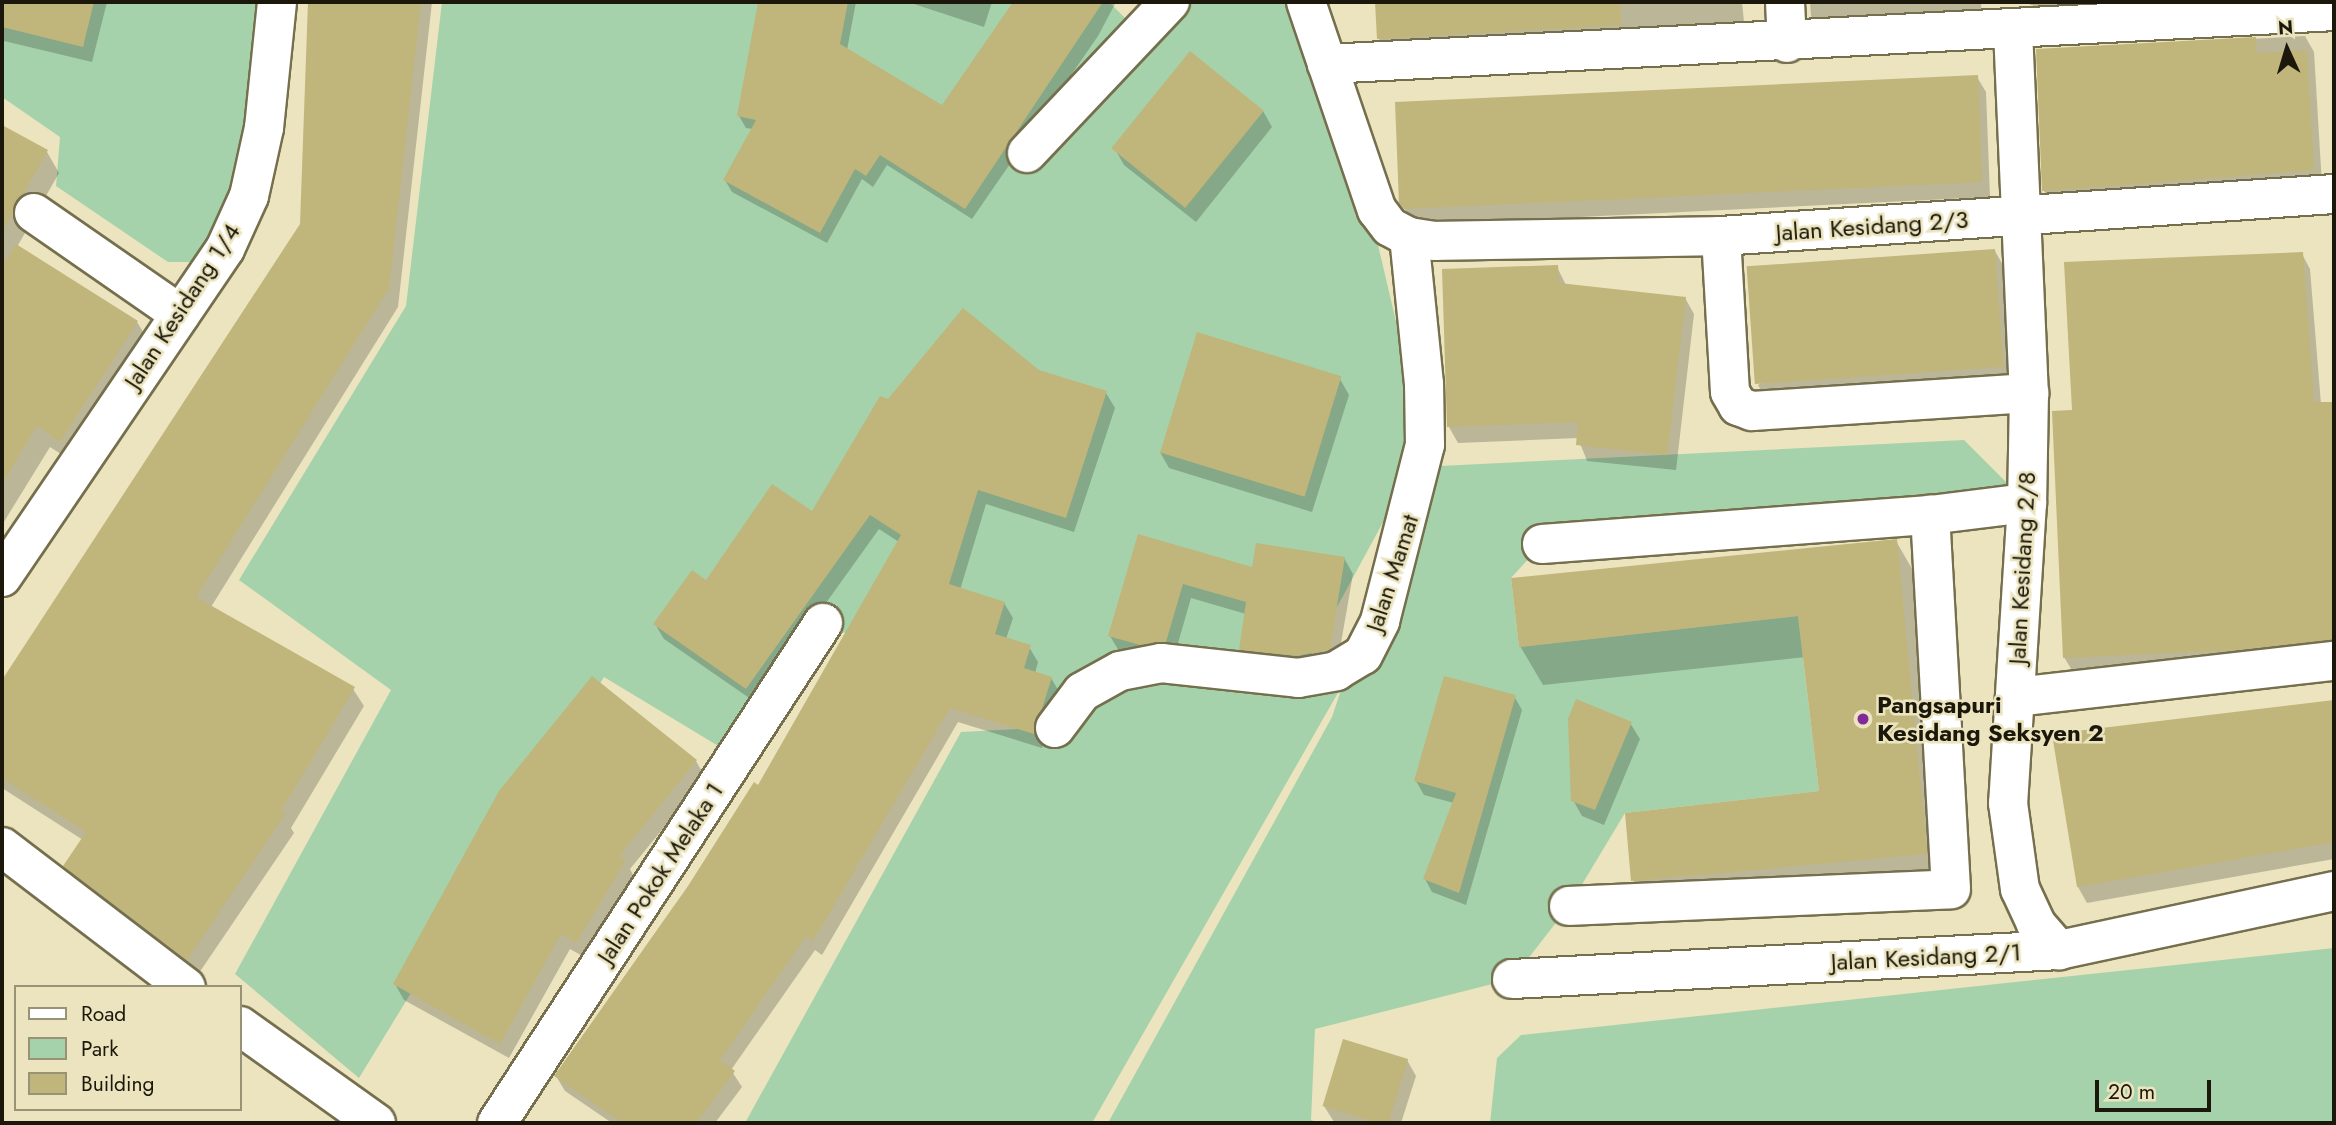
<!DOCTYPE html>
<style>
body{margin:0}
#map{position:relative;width:2336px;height:1125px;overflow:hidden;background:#ebe4bf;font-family:Jost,sans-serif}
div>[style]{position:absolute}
.green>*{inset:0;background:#a5d2aa}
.shadow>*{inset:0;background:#0003}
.building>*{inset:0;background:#c0b57a;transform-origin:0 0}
.roads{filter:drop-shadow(2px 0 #756f4d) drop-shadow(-2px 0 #756f4d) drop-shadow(0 2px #756f4d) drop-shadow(0 -2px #756f4d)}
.minor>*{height:38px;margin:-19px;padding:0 19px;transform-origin:19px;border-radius:19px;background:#fff}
.dots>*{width:19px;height:19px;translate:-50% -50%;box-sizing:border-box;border:4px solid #ebe4bf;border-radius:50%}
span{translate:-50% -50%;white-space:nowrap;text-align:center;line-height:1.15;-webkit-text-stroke:5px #ebe4bf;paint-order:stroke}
.street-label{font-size:24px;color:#1b180b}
.poi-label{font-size:24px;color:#1b180b;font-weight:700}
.left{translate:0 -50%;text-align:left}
.frame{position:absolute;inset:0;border:4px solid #1b180b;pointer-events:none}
.legend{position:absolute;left:14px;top:985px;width:228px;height:126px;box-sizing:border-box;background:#ebe4bf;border:2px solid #989277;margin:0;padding:9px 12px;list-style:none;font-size:21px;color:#1b180b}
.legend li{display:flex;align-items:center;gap:14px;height:35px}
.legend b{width:35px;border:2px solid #989277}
.north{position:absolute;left:2252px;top:14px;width:70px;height:70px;-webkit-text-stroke:5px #ebe4bf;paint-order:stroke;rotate:356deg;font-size:19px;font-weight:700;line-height:28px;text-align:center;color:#1b180b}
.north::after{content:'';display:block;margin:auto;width:24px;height:32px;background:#1b180b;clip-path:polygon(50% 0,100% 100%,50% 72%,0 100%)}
.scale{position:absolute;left:2095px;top:1080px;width:116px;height:32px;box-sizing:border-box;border:4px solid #1b180b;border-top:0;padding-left:9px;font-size:21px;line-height:24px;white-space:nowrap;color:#1b180b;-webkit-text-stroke:5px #ebe4bf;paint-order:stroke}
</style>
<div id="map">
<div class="green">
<div style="clip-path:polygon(2px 2px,277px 2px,216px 262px,168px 262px,56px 186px,60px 137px,2px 97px)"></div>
<div style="clip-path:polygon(442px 2px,1109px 2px,1140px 33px,1172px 2px,1305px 2px,1355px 147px,1425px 445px,1300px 675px,1345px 680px,1420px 467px,1964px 440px,2027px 503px,1542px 544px,1511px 578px,1519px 647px,1798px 616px,1819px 791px,1625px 813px,1569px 906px,1512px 979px,1315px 1029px,1311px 1120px,1320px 1123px,1108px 1123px,1332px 717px,1343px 684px,1092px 1123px,745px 1123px,961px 732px,1053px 727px,823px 623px,720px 747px,604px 677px,359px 1078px,235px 974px,391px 690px,239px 580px,406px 306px)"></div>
<div style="clip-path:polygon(2334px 948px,2334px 1123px,1490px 1123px,1497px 1058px,1521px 1035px)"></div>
</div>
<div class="shadow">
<div style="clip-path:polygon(2px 2px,107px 2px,92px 62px,4px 41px)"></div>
<div style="clip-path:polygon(310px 2px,432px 2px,398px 307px,211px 607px,353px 689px,364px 706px,291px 828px,294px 833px,197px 976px,75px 884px,65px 866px,83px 840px,2px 788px,2px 683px,301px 225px)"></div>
<div style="clip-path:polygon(760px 2px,856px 2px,847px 50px,959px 156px,1040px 2px,1116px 2px,1098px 36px,972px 219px,887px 165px,873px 187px,862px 179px,827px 243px,732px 192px,725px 180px,753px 129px,746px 128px,739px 116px)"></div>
<div style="clip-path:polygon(908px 2px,992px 2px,984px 27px)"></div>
<div style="clip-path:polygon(1377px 2px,1742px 2px,1745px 32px,1388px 55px,1379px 39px)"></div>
<div style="clip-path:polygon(1810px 2px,1981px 2px,1982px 23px,1820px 32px,1811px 16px)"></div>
<div style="clip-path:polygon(2031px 2px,2314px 2px,2040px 20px)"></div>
<div style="clip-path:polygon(2305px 36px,2314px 52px,2322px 185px,2053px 207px,2044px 191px,2038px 50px)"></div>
<div style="clip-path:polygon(1977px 77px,1986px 92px,1990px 197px,1415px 225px,1401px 203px)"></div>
<div style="clip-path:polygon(1263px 111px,1272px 127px,1196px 222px,1124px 165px,1115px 149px)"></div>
<div style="clip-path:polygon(2px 127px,47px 152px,59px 173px,17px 247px,137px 322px,150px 343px,73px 462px,50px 447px,2px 525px)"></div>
<div style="clip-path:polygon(1995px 251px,2004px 267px,2012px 382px,1767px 401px,1758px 385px)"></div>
<div style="clip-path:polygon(2302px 254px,2310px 269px,2321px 404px,2334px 404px,2334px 656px,2073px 672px,2064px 657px,2073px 411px)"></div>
<div style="clip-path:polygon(1557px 267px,1566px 285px,1685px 298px,1694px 314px,1676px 470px,1587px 461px,1578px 438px,1458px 443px,1449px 427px)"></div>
<div style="clip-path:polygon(1038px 371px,1106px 393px,1115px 408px,1074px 532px,986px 504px,960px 590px,1004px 603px,1013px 618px,1006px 639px,1029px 647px,1038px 662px,1035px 673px,1051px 678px,1060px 693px,1042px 748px,958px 722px,822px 955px,815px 950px,731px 1070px,742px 1087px,715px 1123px,612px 1123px,565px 1091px,556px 1076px,759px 788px,899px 542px,879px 529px,755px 702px,664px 639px,655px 624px,706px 582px,813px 514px,889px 401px)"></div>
<div style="clip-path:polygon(1340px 379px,1349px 395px,1312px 512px,1169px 468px,1160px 452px)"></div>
<div style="clip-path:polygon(1139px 537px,1253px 569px,1344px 558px,1353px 574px,1337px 666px,1250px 665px,1241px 649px,1246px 614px,1191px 598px,1174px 657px,1150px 660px,1119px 651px,1110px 636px)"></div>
<div style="clip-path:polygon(1896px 541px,1919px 581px,1949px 893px,1656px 920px,1633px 881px,1821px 793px,1805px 657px,1543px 685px,1520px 646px)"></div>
<div style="clip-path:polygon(1514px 696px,1522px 710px,1466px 905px,1432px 892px,1425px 879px,1454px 803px,1424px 795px,1416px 781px)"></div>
<div style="clip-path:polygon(2334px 702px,2334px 859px,2087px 903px,2078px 887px,2054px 735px)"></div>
<div style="clip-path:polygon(1630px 723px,1640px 739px,1604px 825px,1582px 816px,1573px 800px)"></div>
<div style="clip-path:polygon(696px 761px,705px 777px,630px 869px,634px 877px,586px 958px,570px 949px,509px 1058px,404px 1000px,395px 984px)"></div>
<div style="clip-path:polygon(1407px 1060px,1416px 1076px,1401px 1123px,1334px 1122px,1324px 1106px)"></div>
</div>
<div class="building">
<div style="clip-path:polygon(2px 2px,94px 2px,83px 47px,2px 27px)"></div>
<div style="clip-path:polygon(308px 2px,421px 2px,389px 288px,196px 597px,355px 687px,281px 811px,285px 814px,187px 960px,63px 866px,86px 832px,2px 778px,2px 680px,300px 224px)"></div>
<div style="clip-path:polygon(758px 2px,848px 2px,840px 44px,942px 105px,1013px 2px,1103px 2px,965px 209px,880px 155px,866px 176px,855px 169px,820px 233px,723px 180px,756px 120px,737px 116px)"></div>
<div style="clip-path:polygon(1375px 2px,1620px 2px,1621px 25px,1377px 39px)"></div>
<div style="clip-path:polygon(2029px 2px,2094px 2px,2030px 5px)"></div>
<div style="clip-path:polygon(2256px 37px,2257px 53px,2307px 50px,2314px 170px,2042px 191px,2036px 49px)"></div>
<div style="left:1190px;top:51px;width:95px;height:125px;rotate:39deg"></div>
<div style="clip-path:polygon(1978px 75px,1982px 182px,1404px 209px,1399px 203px,1395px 102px)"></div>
<div style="clip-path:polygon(2px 125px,48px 150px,2px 232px)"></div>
<div style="clip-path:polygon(16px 244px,138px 321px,60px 442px,37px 426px,2px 484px,2px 266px)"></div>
<div style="left:1995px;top:249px;width:118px;height:249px;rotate:86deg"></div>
<div style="clip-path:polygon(2303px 252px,2314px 402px,2334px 402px,2334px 640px,2234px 650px,2063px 658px,2052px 411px,2072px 410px,2064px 262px)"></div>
<div style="clip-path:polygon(1558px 265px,1559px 283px,1686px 297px,1667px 455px,1576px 445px,1578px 422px,1447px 427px,1442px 269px)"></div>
<div style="clip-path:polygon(963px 308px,1039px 370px,1107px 391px,1066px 518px,978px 490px,949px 584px,1005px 602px,995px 634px,1031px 645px,1024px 668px,1052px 677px,1034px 734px,950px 708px,813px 941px,806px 936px,720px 1060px,735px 1071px,696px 1123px,623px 1123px,554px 1076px,688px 886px,754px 782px,758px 785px,901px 535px,870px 515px,746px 689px,653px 624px,692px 570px,706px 580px,772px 484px,812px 511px,880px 396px,888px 399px)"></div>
<div style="left:1197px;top:332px;width:151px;height:126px;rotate:17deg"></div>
<div style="clip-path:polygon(1138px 534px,1252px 567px,1256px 543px,1345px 557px,1330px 649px,1297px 656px,1239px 650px,1246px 602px,1183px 584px,1166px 642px,1140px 645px,1108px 636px)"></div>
<div style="clip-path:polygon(1897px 539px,1927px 854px,1631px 881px,1625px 813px,1819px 791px,1798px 616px,1519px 647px,1511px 578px)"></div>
<div style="clip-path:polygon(592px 676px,697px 760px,619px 856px,626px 860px,576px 943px,561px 934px,500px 1044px,393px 984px,499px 791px)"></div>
<div style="clip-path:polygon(1444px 676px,1516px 695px,1459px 893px,1423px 879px,1456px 793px,1414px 781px)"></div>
<div style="clip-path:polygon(1576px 699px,1632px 722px,1595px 810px,1571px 801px,1568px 719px)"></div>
<div style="clip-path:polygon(2334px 700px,2334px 842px,2077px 887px,2052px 734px)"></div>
<div style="left:1343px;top:1039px;width:68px;height:70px;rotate:17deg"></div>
</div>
<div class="roads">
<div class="minor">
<div style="left:1306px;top:2px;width:220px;rotate:71.2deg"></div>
<div style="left:1377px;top:210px;width:21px;rotate:53deg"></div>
<div style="left:1390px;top:227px;width:21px;rotate:28deg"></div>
<div style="left:1409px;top:237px;width:26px;rotate:9deg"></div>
<div style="left:1435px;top:241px;width:286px;rotate:-1deg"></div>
<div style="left:1721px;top:236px;width:614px;rotate:-3.92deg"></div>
<div style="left:1785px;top:2px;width:41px;rotate:87.2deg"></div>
<div style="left:2013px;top:30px;width:363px;rotate:87.5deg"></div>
<div style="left:2029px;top:393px;width:110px;rotate:91deg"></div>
<div style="left:2027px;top:503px;width:301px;rotate:93.6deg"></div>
<div style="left:2008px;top:803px;width:87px;rotate:82.1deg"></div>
<div style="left:2020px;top:889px;width:38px;rotate:65deg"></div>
<div style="left:2036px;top:924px;width:35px;rotate:49deg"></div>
<div style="left:1327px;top:64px;width:1008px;rotate:-3.01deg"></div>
<div style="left:1027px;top:153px;width:208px;rotate:-46.6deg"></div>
<div style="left:34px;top:213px;width:178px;rotate:34.7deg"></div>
<div style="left:1721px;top:236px;width:156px;rotate:86.7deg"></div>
<div style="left:1730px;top:392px;width:16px;rotate:60deg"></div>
<div style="left:1738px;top:406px;width:15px;rotate:20deg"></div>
<div style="left:1752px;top:411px;width:278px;rotate:-3.7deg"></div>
<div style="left:1542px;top:544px;width:389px;rotate:-4.3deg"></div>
<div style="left:1930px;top:515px;width:98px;rotate:-7.1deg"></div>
<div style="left:2px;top:577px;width:397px;rotate:-55.8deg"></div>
<div style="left:225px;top:249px;width:58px;rotate:-65.6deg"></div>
<div style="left:249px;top:196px;width:70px;rotate:-77.6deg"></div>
<div style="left:264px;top:128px;width:127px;rotate:-84.1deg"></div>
<div style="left:2016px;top:697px;width:320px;rotate:-6.5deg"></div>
<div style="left:1055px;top:728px;width:45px;rotate:-53.1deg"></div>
<div style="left:1082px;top:692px;width:43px;rotate:-28.9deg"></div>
<div style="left:1120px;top:671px;width:42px;rotate:-11deg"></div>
<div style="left:1161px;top:663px;width:138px;rotate:6.2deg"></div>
<div style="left:1298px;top:678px;width:39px;rotate:-10deg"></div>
<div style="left:1336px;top:671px;width:31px;rotate:-31deg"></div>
<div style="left:1363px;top:655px;width:38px;rotate:-63deg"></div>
<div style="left:1380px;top:621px;width:182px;rotate:-75.7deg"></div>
<div style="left:1425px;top:445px;width:61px;rotate:-90.9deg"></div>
<div style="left:1424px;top:384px;width:148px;rotate:-95.8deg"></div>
<div style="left:2px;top:847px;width:231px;rotate:37.3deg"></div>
<div style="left:1569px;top:906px;width:382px;rotate:-2.5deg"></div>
<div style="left:1951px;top:889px;width:375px;rotate:-93.2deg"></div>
<div style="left:1512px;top:979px;width:548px;rotate:-3.03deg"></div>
<div style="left:2059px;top:950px;width:281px;rotate:-12.1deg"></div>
<div style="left:240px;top:1026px;width:167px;rotate:35.5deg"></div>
<div style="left:497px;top:1123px;width:597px;rotate:-56.9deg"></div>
</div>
</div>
<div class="dots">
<div style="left:1863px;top:719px;background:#812a98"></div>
</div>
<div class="street-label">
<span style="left:1872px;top:226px;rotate:-4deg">Jalan Kesidang 2/3</span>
<span style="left:182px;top:306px;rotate:-57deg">Jalan Kesidang 1/4</span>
<span style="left:2022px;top:568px;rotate:-87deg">Jalan Kesidang 2/8</span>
<span style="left:1392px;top:573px;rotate:-72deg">Jalan Mamat</span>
<span style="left:660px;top:873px;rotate:-57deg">Jalan Pokok Melaka 1</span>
<span style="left:1926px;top:957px;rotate:-3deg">Jalan Kesidang 2/1</span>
</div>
<div class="poi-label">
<span class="left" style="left:1877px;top:719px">Pangsapuri<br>Kesidang Seksyen 2</span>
</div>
<div class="frame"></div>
<ul class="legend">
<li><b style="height:9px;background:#fff"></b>Road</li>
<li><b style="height:19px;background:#a5d2aa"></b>Park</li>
<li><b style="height:19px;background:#c0b57a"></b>Building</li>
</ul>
<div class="north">N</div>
<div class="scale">20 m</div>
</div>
